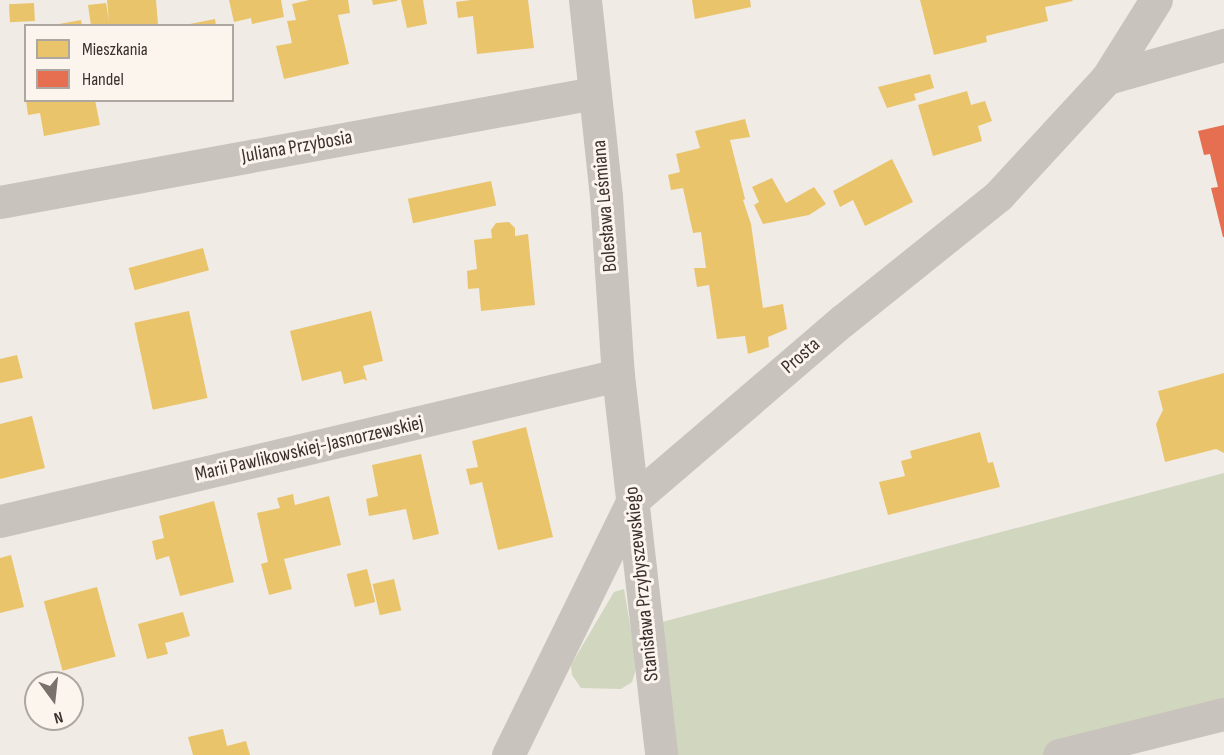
<!DOCTYPE html>
<meta charset="utf-8">
<style>
body{margin:0}
#map{position:relative;width:1224px;height:755px;overflow:hidden;background:#f0ebe5;font-family:"Sofia Sans Condensed",sans-serif}
div>[style]{position:absolute}
.green>*{inset:0;background:#d1d6bf}
.homes>*{inset:0;background:#e9c46a;transform-origin:0 0}
.shops>*{inset:0;background:#e76f51}
.street>*{height:33px;margin:-16.5px;padding:0 16.5px;transform-origin:16.5px;border-radius:16.5px;background:#c9c3be}
span{translate:-50% -50%;white-space:nowrap;text-align:center;line-height:1.15;-webkit-text-stroke:6px #fbf5ee;paint-order:stroke}
.street-label{font-size:20px;color:#3b302b}
.legend{position:absolute;left:24px;top:24px;width:210px;height:78px;box-sizing:border-box;background:#fbf5ee;border:2px solid #aea6a0;margin:0;padding:8px 10px;list-style:none;font-size:18px;color:#3b302b}
.legend li{display:flex;align-items:center;gap:12px;height:30px}
.legend b{width:30px;border:2px solid #aea6a0}
.north{position:absolute;left:24px;top:671px;width:60px;height:60px;box-sizing:border-box;background:#fbf5ee;border:2px solid #aea6a0;border-radius:50%;rotate:165deg;font-size:16px;font-weight:700;line-height:24px;text-align:center;color:#3b302b}
.north::after{content:'';display:block;margin:auto;width:21px;height:27px;background:#7a716c;clip-path:polygon(50% 0,100% 100%,50% 72%,0 100%)}
</style>
<div id="map">
<div class="green">
<div style="clip-path:polygon(1224px 473px,1224px 714px,1059px 755px,661px 755px,647px 626px)"></div>
<div style="clip-path:polygon(624px 589px,637px 666px,632px 682px,621px 689px,581px 688px,572px 675px,571px 665px,614px 592px)"></div>
</div>
<div class="homes">
<div style="clip-path:polygon(107px 0,156px 0,158px 24px,91px 26px,88px 5px,106px 3px,109px 21px)"></div>
<div style="clip-path:polygon(229px 0,281px 0,284px 17px,252px 24px,251px 18px,234px 22px)"></div>
<div style="clip-path:polygon(309px 0,348px 0,350px 13px,338px 15px,349px 64px,284px 79px,276px 46px,292px 43px,287px 21px,296px 20px,292px 4px)"></div>
<div style="clip-path:polygon(372px 0,397px 0,397px 1px,373px 5px)"></div>
<div style="clip-path:polygon(401px 0,423px 0,427px 24px,407px 28px)"></div>
<div style="clip-path:polygon(471px 0,528px 0,534px 48px,477px 54px,473px 16px,458px 18px,456px 2px)"></div>
<div style="clip-path:polygon(692px 0,750px 0,751px 7px,695px 19px)"></div>
<div style="clip-path:polygon(920px 0,1072px 0,1073px 1px,1045px 7px,1048px 21px,986px 36px,987px 42px,934px 55px)"></div>
<div style="left:34px;top:3px;width:18px;height:25px;rotate:87deg"></div>
<div style="clip-path:polygon(215px 19px,216px 26px,190px 26px,190px 24px)"></div>
<div style="clip-path:polygon(81px 20px,82px 26px,60px 26px,59px 24px)"></div>
<div style="clip-path:polygon(930px 74px,934px 88px,914px 94px,916px 100px,887px 108px,878px 87px)"></div>
<div style="clip-path:polygon(967px 91px,971px 105px,985px 101px,992px 121px,978px 126px,982px 141px,933px 156px,918px 105px)"></div>
<div style="clip-path:polygon(26px 100px,95px 100px,100px 125px,44px 136px,40px 113px,28px 115px)"></div>
<div style="clip-path:polygon(745px 119px,750px 137px,730px 140px,745px 199px,743px 200px,751px 224px,763px 308px,783px 304px,787px 329px,768px 337px,769px 347px,748px 354px,745px 336px,717px 339px,709px 285px,697px 287px,694px 268px,706px 268px,701px 232px,693px 233px,683px 188px,671px 190px,668px 175px,680px 172px,676px 154px,700px 148px,695px 131px)"></div>
<div style="clip-path:polygon(892px 159px,913px 202px,865px 226px,853px 200px,840px 207px,833px 191px)"></div>
<div style="clip-path:polygon(772px 178px,786px 203px,814px 187px,826px 204px,809px 215px,763px 224px,754px 205px,759px 202px,752px 187px)"></div>
<div style="left:491px;top:181px;width:25px;height:85px;rotate:78deg"></div>
<div style="clip-path:polygon(509px 222px,515px 228px,515px 236px,528px 234px,535px 305px,481px 311px,479px 288px,468px 289px,467px 271px,477px 269px,474px 240px,492px 238px,491px 230px,496px 223px)"></div>
<div style="left:203px;top:248px;width:23px;height:77px;rotate:75deg"></div>
<div style="left:189px;top:311px;width:89px;height:56px;rotate:78deg"></div>
<div style="clip-path:polygon(371px 311px,383px 361px,363px 366px,367px 381px,364px 379px,344px 384px,341px 371px,302px 381px,290px 331px)"></div>
<div style="clip-path:polygon(17px 355px,23px 378px,0 383px,0 359px)"></div>
<div style="clip-path:polygon(1224px 373px,1224px 453px,1216px 449px,1165px 462px,1156px 424px,1163px 410px,1158px 391px)"></div>
<div style="clip-path:polygon(32px 416px,45px 468px,0 479px,0 424px)"></div>
<div style="clip-path:polygon(526px 427px,553px 537px,498px 550px,482px 482px,470px 485px,466px 469px,478px 467px,472px 441px)"></div>
<div style="clip-path:polygon(980px 432px,988px 463px,993px 462px,1000px 487px,888px 515px,879px 482px,905px 476px,901px 461px,912px 458px,910px 451px)"></div>
<div style="clip-path:polygon(421px 454px,439px 534px,413px 540px,406px 509px,369px 516px,366px 499px,378px 496px,372px 465px)"></div>
<div style="clip-path:polygon(293px 494px,295px 505px,329px 496px,341px 545px,284px 559px,292px 589px,269px 595px,261px 564px,268px 562px,257px 513px,280px 508px,277px 498px)"></div>
<div style="clip-path:polygon(214px 501px,234px 582px,180px 596px,169px 556px,156px 560px,152px 541px,164px 538px,159px 516px)"></div>
<div style="clip-path:polygon(11px 555px,24px 607px,0 613px,0 558px)"></div>
<div style="left:367px;top:569px;width:34px;height:21px;rotate:76deg"></div>
<div style="left:394px;top:579px;width:32px;height:22px;rotate:77deg"></div>
<div style="left:97px;top:587px;width:72px;height:55px;rotate:75deg"></div>
<div style="clip-path:polygon(183px 612px,190px 636px,165px 643px,168px 654px,147px 659px,138px 624px)"></div>
<div style="clip-path:polygon(223px 729px,227px 746px,246px 741px,250px 755px,193px 755px,188px 737px)"></div>
</div>
<div class="shops">
<div style="clip-path:polygon(1224px 125px,1224px 237px,1223px 237px,1211px 188px,1218px 187px,1210px 154px,1204px 155px,1198px 131px)"></div>
</div>
<div class="street">
<div style="left:585px;top:0;width:197px;rotate:83.9deg"></div>
<div style="left:606px;top:196px;width:179px;rotate:86.2deg"></div>
<div style="left:618px;top:375px;width:382px;rotate:83.5deg"></div>
<div style="left:1107px;top:78px;width:122px;rotate:-15.8deg"></div>
<div style="left:0;top:202px;width:604px;rotate:-10.4deg"></div>
<div style="left:0;top:521px;width:635px;rotate:-13.29deg"></div>
<div style="left:508px;top:755px;width:284px;rotate:-63.9deg"></div>
<div style="left:633px;top:500px;width:275px;rotate:-40.6deg"></div>
<div style="left:842px;top:321px;width:201px;rotate:-38.7deg"></div>
<div style="left:999px;top:195px;width:159px;rotate:-47.3deg"></div>
<div style="left:1107px;top:78px;width:92px;rotate:-57.9deg"></div>
<div style="left:1059px;top:755px;width:170px;rotate:-14deg"></div>
</div>
<div class="street-label">
<span style="left:297px;top:147px;rotate:-10deg">Juliana Przybosia</span>
<span style="left:605px;top:206px;rotate:-95deg">Bolesława Leśmiana</span>
<span style="left:801px;top:356px;rotate:-41deg">Prosta</span>
<span style="left:309px;top:449px;rotate:-13deg">Marii Pawlikowskiej-Jasnorzewskiej</span>
<span style="left:642px;top:584px;rotate:-96deg">Stanisława Przybyszewskiego</span>
</div>
<ul class="legend">
<li><b style="height:16px;background:#e9c46a"></b>Mieszkania</li>
<li><b style="height:16px;background:#e76f51"></b>Handel</li>
</ul>
<div class="north">N</div>
</div>
